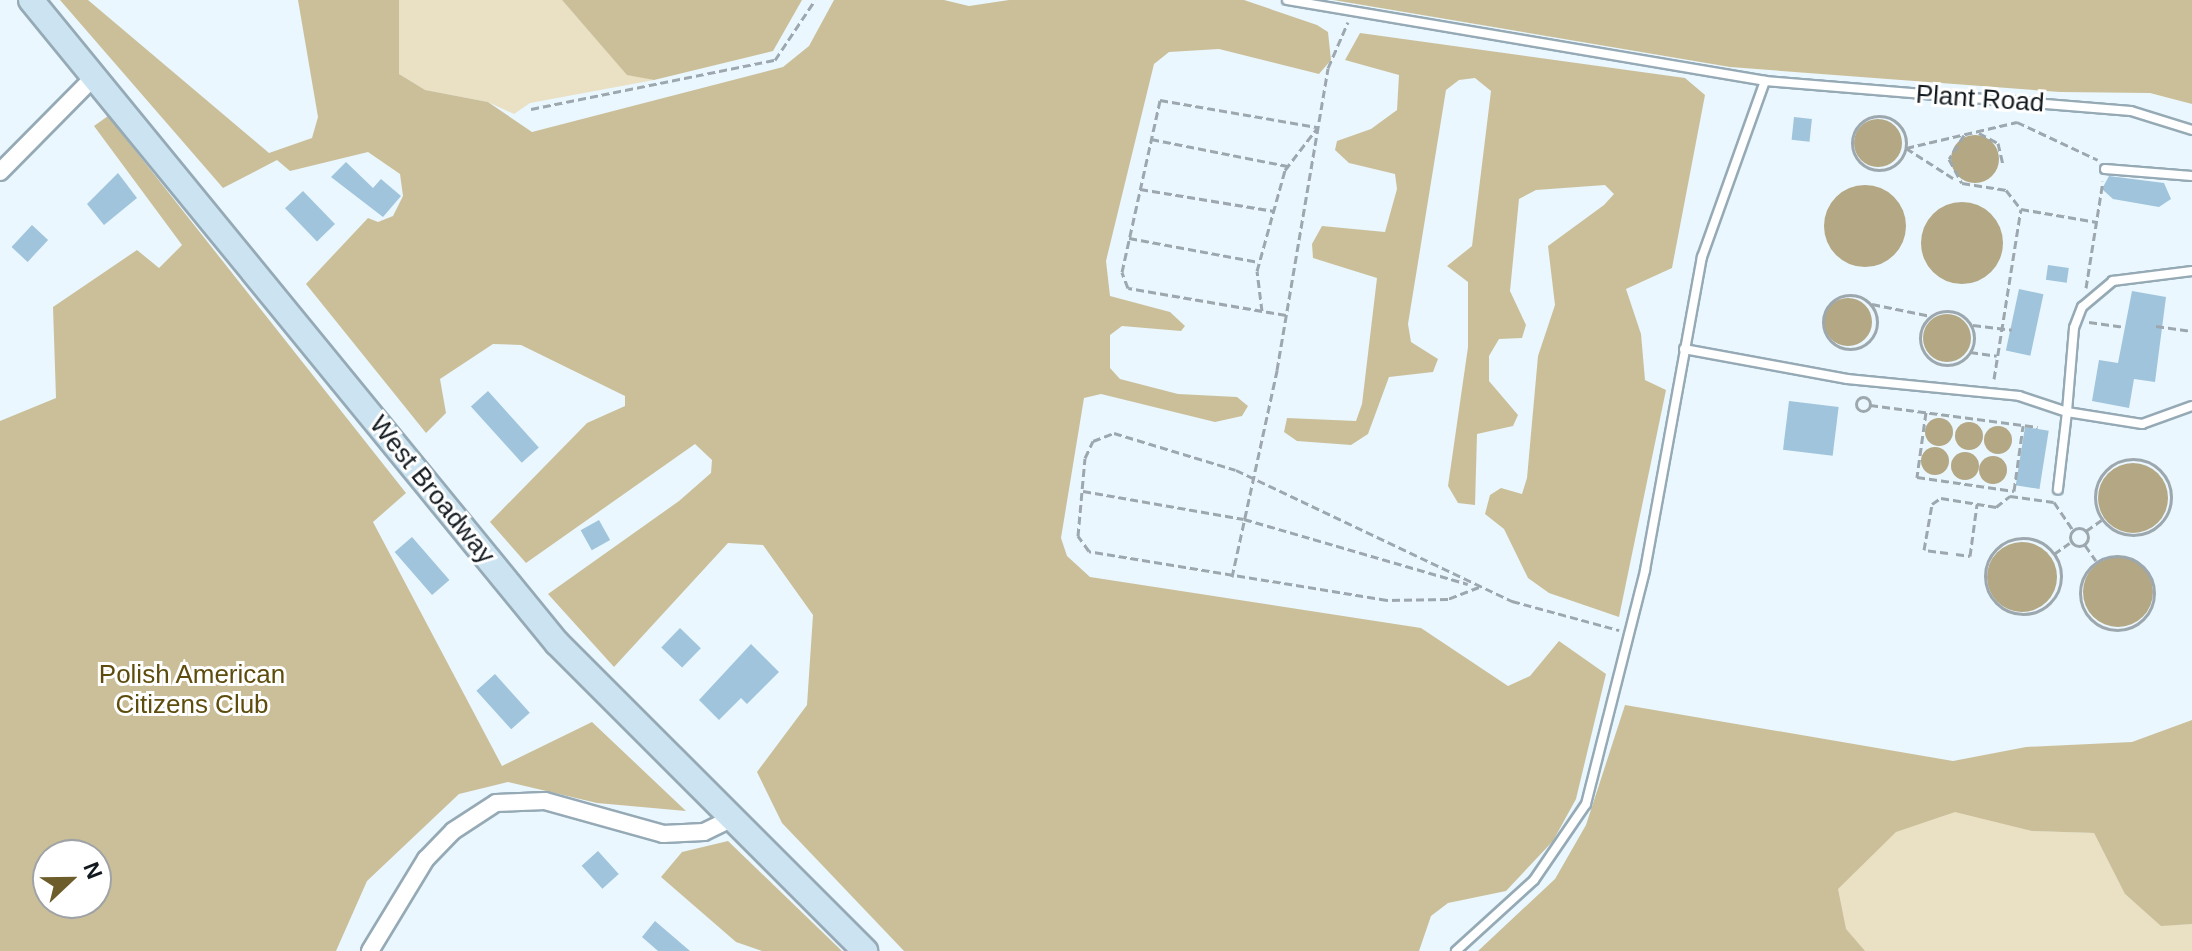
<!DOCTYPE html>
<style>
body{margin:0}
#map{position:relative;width:2192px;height:951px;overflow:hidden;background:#eaf7fe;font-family:Arial,sans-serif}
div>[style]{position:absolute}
.green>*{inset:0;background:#eae0c3}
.forest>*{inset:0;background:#cbbf9a}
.water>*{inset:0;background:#b3a784}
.round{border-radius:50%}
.building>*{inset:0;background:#9fc4db;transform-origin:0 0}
.path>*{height:3px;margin-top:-1.5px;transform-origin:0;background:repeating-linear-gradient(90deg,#9da7ae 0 8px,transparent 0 12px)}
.path>.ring{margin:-1.5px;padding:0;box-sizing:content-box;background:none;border:3px solid #9da7ae;border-radius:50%}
.roads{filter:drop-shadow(2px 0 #96aab6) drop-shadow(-2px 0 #96aab6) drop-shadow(0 2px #96aab6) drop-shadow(0 -2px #96aab6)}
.lane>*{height:8px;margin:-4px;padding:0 4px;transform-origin:4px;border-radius:4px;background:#fff}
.street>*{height:16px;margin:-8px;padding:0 8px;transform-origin:8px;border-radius:8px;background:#fff}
.secondary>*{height:24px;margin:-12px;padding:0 12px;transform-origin:12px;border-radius:12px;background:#cce4f1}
span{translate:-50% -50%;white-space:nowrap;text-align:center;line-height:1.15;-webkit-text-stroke:6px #fff;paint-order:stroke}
.street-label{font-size:26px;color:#12191e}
.park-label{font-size:26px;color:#5e4c0c}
.north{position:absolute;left:32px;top:839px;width:80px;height:80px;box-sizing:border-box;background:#fff;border:2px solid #a0a3a5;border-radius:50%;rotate:68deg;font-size:22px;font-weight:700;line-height:32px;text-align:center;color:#12191e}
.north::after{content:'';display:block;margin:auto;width:28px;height:36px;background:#6d5d2b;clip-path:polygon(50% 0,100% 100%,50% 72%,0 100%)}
</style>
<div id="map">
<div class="green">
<div style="clip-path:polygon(399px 0,562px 0,627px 74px,654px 80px,530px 103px,514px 114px,488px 102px,424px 90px,399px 74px)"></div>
<div style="clip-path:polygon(1837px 774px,2032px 831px,2094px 833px,2126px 895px,2161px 925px,2192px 924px,2192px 951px,1734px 951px)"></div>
</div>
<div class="forest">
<div style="clip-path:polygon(60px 0,88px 0,269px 153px,312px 138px,318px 117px,298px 0,399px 0,399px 74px,425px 90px,488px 102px,532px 132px,783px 67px,809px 46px,834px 0,944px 0,969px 6px,1009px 0,1244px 0,1317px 25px,1328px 32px,1331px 60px,1319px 74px,1219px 49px,1169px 52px,1154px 64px,1106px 261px,1110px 296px,1170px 312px,1185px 326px,1181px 331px,1122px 326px,1110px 335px,1110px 368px,1120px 379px,1178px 394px,1237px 397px,1248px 406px,1242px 416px,1215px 422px,1101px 394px,1084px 398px,1061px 538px,1067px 556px,1090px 577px,1421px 628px,1508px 686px,1530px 676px,1559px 641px,1606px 674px,1576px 799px,1553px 841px,1506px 891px,1448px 903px,1431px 916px,1419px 951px,904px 951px,782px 823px,757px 772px,807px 705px,813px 615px,763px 545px,728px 543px,614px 667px,548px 594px,679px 501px,711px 473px,712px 460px,695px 444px,526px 563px,490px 522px,587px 423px,625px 406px,625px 396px,521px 345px,493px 344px,440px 379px,446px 413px,426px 433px,306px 284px,368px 218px,378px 222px,393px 216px,403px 196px,400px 174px,368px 152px,290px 171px,277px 160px,223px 188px)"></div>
<div style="clip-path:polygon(562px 0,802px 0,773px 51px,654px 80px,627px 75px)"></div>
<div style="clip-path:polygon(1333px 0,2192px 0,2192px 104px,2150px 93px,2060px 92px,1730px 67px)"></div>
<div style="clip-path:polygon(1360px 33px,1685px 78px,1705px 95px,1672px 268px,1626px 289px,1641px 334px,1645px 380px,1666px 390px,1619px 617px,1549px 593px,1528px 578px,1504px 529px,1485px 514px,1490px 495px,1501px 488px,1522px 494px,1527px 478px,1538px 356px,1555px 305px,1548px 246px,1604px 205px,1614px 194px,1605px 185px,1536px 190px,1519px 199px,1510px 291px,1526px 325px,1522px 338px,1499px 339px,1489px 356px,1489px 381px,1518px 415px,1513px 426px,1477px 434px,1475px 505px,1458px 503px,1448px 486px,1468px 347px,1468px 282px,1447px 266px,1472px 246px,1491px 91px,1475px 78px,1459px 80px,1446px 90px,1408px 324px,1411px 342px,1438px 359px,1433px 372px,1389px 377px,1368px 434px,1351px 445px,1297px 441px,1284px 432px,1287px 418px,1356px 421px,1362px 404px,1377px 278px,1313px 258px,1312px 244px,1322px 226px,1385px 232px,1397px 189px,1395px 174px,1349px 163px,1335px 150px,1337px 141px,1371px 129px,1397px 110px,1399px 75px,1345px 60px)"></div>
<div style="clip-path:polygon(evenodd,108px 116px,406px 493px,373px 522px,502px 766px,592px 722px,686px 811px,597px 803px,508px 782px,459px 794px,367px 881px,336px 951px,0 951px,0 421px,56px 398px,53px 307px,137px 250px,159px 268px,182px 245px,94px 126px,108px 116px,48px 855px,96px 855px,96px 903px,48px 903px,48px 855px)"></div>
<div style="clip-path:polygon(1625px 705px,1953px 761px,2026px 747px,2132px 742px,2192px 720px,2192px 924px,2161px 926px,2125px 894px,2094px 833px,2032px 831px,1955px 812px,1896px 832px,1838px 889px,1846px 929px,1865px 951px,1478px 951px,1555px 879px,1586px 825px)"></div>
<div style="clip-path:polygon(728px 841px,842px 951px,762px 951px,736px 942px,661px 877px,682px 852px)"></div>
</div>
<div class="water">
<div class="round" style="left:1854px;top:119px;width:48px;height:48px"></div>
<div class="round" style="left:1951px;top:135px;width:48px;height:48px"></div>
<div class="round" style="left:1824px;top:185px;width:82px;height:82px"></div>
<div class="round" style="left:1921px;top:202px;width:82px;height:82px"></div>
<div class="round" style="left:1824px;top:298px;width:48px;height:48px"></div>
<div class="round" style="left:1923px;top:314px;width:48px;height:48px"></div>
<div class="round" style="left:1925px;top:418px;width:28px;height:28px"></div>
<div class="round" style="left:1955px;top:422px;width:28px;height:28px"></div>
<div class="round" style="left:1984px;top:426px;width:28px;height:28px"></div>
<div class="round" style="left:1921px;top:447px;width:28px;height:28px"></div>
<div class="round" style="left:1951px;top:452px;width:28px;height:28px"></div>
<div class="round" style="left:1979px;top:456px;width:28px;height:28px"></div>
<div class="round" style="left:2098px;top:463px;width:70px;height:70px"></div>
<div class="round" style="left:1987px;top:542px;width:70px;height:70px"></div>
<div class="round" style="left:2083px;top:557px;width:70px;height:70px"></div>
</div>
<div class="building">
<div style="left:1794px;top:117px;width:18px;height:23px;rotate:6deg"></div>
<div style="clip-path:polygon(346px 162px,373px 188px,381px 179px,401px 196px,383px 217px,331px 177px)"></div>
<div style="clip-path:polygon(118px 173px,137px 198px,104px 225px,87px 204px)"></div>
<div style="clip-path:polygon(2109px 176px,2164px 183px,2171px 199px,2159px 207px,2113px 199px,2102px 189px)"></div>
<div style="left:303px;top:191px;width:46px;height:25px;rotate:46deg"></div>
<div style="left:32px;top:225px;width:22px;height:30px;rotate:43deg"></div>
<div style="left:2048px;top:265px;width:21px;height:15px;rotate:8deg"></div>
<div style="left:2019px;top:289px;width:25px;height:63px;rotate:12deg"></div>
<div style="clip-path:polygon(2132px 291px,2166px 297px,2155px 382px,2134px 379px,2129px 408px,2092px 401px,2099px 360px,2118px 363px)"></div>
<div style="left:488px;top:391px;width:76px;height:23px;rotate:48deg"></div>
<div style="left:1789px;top:401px;width:50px;height:49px;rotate:7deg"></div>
<div style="left:2025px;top:427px;width:24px;height:59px;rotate:9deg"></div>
<div style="left:599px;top:520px;width:23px;height:21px;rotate:61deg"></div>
<div style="left:412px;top:537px;width:57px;height:23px;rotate:49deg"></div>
<div style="left:680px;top:628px;width:29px;height:27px;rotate:44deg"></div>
<div style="clip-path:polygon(751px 644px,779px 672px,747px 704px,741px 698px,719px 720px,699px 700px)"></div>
<div style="left:495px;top:674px;width:52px;height:25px;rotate:48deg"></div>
<div style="left:598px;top:851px;width:31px;height:22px;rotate:48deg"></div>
<div style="clip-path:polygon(655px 921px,690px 951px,658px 951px,642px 937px)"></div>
</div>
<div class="path">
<div style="left:531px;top:109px;width:249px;rotate:-11.4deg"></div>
<div style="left:775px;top:60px;width:72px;rotate:-56.3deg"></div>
<div class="ring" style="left:1852px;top:116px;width:51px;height:51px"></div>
<div style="left:1979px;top:133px;width:21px;rotate:28deg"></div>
<div style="left:1998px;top:143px;width:23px;rotate:77deg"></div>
<div style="left:1964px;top:135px;width:28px;rotate:122deg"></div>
<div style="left:1949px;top:159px;width:27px;rotate:62deg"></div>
<div style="left:1962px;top:183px;width:45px;rotate:9deg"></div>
<div style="left:2006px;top:190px;width:24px;rotate:52deg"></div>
<div style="left:2021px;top:209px;width:77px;rotate:9.7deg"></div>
<div style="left:1151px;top:139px;width:139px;rotate:11.2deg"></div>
<div style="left:1906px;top:148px;width:114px;rotate:-13.2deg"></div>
<div style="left:2017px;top:122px;width:89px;rotate:25.1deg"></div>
<div style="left:1906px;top:148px;width:56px;rotate:32.6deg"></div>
<div style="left:1140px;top:189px;width:136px;rotate:9.3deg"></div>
<div style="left:1129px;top:238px;width:132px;rotate:10.5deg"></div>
<div style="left:2086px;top:288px;width:108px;rotate:-81deg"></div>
<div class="ring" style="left:1823px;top:295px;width:51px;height:51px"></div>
<div style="left:1872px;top:304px;width:60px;rotate:11.5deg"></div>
<div class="ring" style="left:1920px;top:311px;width:51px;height:51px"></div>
<div style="left:1262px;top:311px;width:40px;rotate:-97.1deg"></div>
<div style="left:1257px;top:271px;width:105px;rotate:-74.5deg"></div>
<div style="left:1285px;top:170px;width:54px;rotate:-52.5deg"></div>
<div style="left:1286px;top:315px;width:160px;rotate:-170.3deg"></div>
<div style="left:1128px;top:288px;width:17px;rotate:-111deg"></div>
<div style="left:1122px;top:272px;width:176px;rotate:-77.5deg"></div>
<div style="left:1160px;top:100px;width:159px;rotate:9.8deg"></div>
<div style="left:2089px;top:322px;width:36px;rotate:8deg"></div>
<div style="left:1973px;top:325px;width:39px;rotate:7deg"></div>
<div style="left:2156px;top:326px;width:36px;rotate:8deg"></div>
<div style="left:1970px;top:352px;width:27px;rotate:8deg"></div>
<div style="left:1994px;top:379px;width:172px;rotate:-81deg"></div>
<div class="ring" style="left:1856px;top:397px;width:11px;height:11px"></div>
<div style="left:1870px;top:405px;width:169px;rotate:7.5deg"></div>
<div style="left:1926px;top:412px;width:66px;rotate:97.9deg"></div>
<div style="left:1917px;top:477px;width:98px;rotate:8.2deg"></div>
<div style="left:2014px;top:491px;width:66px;rotate:-82.1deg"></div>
<div class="ring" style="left:2095px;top:459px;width:73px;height:73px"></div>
<div style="left:1083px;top:491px;width:163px;rotate:9.9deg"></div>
<div style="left:1244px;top:519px;width:233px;rotate:16.2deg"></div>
<div class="ring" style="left:2070px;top:528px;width:15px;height:15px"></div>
<div style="left:2086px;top:531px;width:19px;rotate:-35deg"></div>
<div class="ring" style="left:1985px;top:538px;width:73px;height:73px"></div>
<div style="left:2085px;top:545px;width:19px;rotate:55deg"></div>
<div style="left:1948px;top:553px;width:24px;rotate:-173deg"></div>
<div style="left:1924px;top:550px;width:47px;rotate:-80.1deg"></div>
<div style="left:1932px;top:504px;width:11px;rotate:-34deg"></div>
<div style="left:1941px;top:498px;width:56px;rotate:9.3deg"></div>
<div style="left:1996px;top:507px;width:18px;rotate:-38deg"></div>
<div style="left:2010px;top:496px;width:44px;rotate:7.8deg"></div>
<div style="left:2054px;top:502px;width:34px;rotate:56deg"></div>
<div style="left:1956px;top:554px;width:14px;rotate:8deg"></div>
<div style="left:1970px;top:556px;width:52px;rotate:-82.3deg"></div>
<div style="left:2054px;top:554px;width:19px;rotate:-35deg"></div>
<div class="ring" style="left:2080px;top:556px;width:71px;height:71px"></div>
<div style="left:1232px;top:577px;width:212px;rotate:-77.7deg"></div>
<div style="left:1277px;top:370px;width:306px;rotate:-80.4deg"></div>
<div style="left:1328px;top:68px;width:50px;rotate:-66.5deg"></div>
<div style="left:1479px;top:587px;width:33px;rotate:159deg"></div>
<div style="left:1448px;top:599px;width:61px;rotate:179.1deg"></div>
<div style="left:1387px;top:600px;width:302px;rotate:-170.7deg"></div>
<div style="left:1089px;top:551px;width:19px;rotate:-126deg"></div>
<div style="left:1078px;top:536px;width:78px;rotate:-84.9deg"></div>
<div style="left:1085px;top:458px;width:19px;rotate:-65deg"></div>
<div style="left:1093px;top:441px;width:22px;rotate:-21deg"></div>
<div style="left:1114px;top:433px;width:127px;rotate:16.9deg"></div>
<div style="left:1236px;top:470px;width:306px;rotate:25.4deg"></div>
<div style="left:1512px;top:601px;width:111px;rotate:15.2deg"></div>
</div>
<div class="roads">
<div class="lane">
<div style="left:1287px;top:0;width:485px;rotate:9.6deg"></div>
<div style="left:1765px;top:81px;width:367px;rotate:4.7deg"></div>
<div style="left:2131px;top:111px;width:64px;rotate:17.3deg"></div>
<div style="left:2105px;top:169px;width:87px;rotate:4.6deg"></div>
<div style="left:2192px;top:271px;width:80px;rotate:172.8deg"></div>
<div style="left:2113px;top:281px;width:40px;rotate:140deg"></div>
<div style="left:2082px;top:307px;width:22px;rotate:111deg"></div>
<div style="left:2074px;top:328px;width:84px;rotate:94.8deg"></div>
<div style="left:2067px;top:412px;width:76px;rotate:9.1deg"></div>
<div style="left:2142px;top:424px;width:53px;rotate:-19.8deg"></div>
<div style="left:1684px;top:349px;width:166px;rotate:10.4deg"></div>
<div style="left:1847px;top:379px;width:173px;rotate:5.6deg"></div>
<div style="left:2019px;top:396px;width:51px;rotate:18.4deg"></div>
<div style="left:2067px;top:412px;width:78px;rotate:96.7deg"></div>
<div style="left:1456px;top:951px;width:105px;rotate:-42.3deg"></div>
<div style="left:1534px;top:880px;width:92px;rotate:-55.6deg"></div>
<div style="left:1586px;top:804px;width:241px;rotate:-75.8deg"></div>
<div style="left:1645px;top:570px;width:318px;rotate:-79.7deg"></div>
<div style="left:1702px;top:257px;width:187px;rotate:-70.3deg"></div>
</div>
<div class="street">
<div style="left:0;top:172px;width:132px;rotate:-45.3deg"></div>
<div style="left:370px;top:951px;width:108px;rotate:-58.7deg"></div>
<div style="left:426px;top:859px;width:39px;rotate:-46deg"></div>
<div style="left:453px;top:831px;width:51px;rotate:-33.1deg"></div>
<div style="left:496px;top:803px;width:49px;rotate:-2.3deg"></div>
<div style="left:545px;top:801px;width:123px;rotate:15.6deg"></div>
<div style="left:663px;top:834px;width:41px;rotate:-2.8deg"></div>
<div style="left:704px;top:832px;width:28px;rotate:-26deg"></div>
</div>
<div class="secondary">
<div style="left:31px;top:0;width:831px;rotate:50.72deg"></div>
<div style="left:557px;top:643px;width:436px;rotate:45deg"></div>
</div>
</div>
<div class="street-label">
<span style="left:1980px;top:99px;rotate:4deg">Plant Road</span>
<span style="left:432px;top:490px;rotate:51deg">West Broadway</span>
</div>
<div class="park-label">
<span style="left:192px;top:690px">Polish American<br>Citizens Club</span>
</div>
<div class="north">N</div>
</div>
